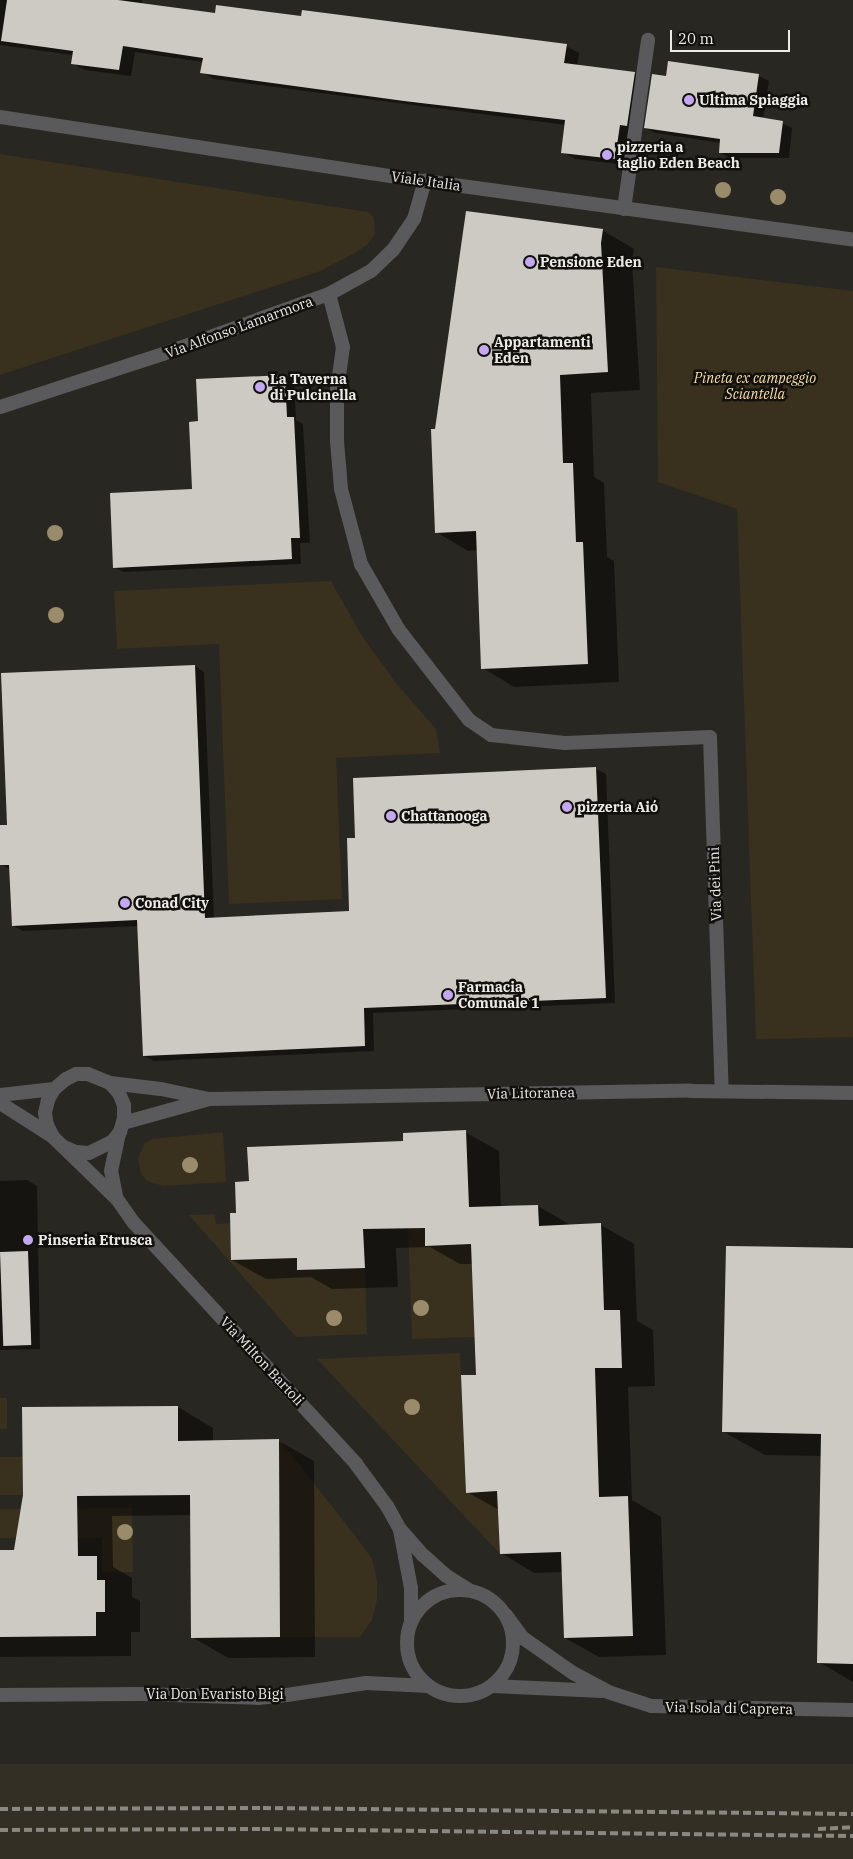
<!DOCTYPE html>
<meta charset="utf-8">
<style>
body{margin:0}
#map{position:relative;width:853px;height:1859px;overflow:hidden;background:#292721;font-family:"IBM Plex Serif",serif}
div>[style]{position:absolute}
.built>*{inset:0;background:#342f24;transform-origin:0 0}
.green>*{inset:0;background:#39301e;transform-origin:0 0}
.shadow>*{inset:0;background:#0007}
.building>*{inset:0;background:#cdcac3;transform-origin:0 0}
.service>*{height:14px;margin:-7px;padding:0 7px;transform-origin:7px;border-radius:7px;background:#5a595c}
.minor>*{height:14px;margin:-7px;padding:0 7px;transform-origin:7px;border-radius:7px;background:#5a595c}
.tertiary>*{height:14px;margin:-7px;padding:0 7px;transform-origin:7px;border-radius:7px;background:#5a595c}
.tertiary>.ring{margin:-7px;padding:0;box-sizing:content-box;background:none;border:14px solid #5a595c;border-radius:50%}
.rail>*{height:4px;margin-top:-2px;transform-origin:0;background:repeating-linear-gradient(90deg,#8a8883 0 8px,transparent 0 12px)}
.trees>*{width:16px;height:16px;margin:-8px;border-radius:50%;background:#9a8b6a}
.dots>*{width:14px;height:14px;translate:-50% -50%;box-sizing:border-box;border:2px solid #11100d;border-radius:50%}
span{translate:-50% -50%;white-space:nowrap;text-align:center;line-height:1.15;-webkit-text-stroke:5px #11100d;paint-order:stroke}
.poi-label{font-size:14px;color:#edebe7;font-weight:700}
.left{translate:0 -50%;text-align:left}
.street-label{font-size:14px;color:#edebe7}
.park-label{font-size:14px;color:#f7dda6;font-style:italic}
.scale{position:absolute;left:670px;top:30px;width:120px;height:22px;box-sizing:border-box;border:2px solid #edebe7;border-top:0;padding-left:6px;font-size:15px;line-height:18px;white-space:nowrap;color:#edebe7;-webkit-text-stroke:4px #11100d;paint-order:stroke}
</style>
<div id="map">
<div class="built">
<div style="left:0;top:1764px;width:853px;height:95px"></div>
</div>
<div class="green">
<div style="clip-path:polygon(0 154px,368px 212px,374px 218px,375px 234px,367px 245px,355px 253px,318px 272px,0 375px)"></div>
<div style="clip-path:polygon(656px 267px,853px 291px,853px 1037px,756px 1039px,737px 509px,658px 482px)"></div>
<div style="clip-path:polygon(331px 581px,362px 636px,396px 683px,436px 729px,440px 753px,336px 758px,342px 899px,229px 904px,219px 644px,117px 649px,114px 591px)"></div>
<div style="clip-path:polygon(223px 1132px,226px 1182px,163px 1186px,147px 1181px,141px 1174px,138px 1158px,145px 1143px,152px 1139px)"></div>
<div style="clip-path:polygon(215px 1214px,216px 1224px,230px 1223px,232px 1260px,297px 1258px,297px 1270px,365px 1268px,367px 1334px,296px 1337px,189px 1215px)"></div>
<div style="clip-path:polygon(408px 1228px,425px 1228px,425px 1245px,471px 1244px,475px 1337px,412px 1339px)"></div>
<div style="clip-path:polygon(460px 1353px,466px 1492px,497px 1491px,500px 1554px,317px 1359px)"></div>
<div style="left:0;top:1398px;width:7px;height:31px"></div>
<div style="clip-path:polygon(279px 1439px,360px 1542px,372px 1559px,377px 1580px,377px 1600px,372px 1620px,360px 1637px,280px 1637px)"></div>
<div style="left:0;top:1457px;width:23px;height:38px"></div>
<div style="clip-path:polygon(132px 1508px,133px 1572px,102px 1572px,102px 1538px,0 1538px,0 1509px)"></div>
</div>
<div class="shadow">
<div style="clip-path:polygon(0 0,142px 0,142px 4px,216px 14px,302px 18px,566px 46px,579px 53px,577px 66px,634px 73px,647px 80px,627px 165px,575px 159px,563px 152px,566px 125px,214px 79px,202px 72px,203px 62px,135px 52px,131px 76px,85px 70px,72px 63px,73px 55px,0 45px)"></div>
<div style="clip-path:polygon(669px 63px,759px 76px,769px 81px,763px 119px,782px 123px,792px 128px,789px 158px,729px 158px,720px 152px,721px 143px,655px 133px,646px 128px,667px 77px)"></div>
<div style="clip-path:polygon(602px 230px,634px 249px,632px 262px,640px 390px,591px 393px,594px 477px,604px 483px,607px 557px,614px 561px,619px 682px,514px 687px,483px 668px,478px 550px,468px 551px,436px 532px,436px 430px)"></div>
<div style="clip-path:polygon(285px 376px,294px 382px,296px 420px,303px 424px,310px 543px,300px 543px,301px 564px,123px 572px,114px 567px,193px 490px,200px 422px)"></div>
<div style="clip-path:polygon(195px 666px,204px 672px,214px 919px,351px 912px,356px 839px,354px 779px,596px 769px,606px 774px,615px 1003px,373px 1013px,374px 1051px,154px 1061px,144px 1056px,139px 926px,23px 931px,13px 926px,11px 870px,1px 864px,0 826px,9px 826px)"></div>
<div style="clip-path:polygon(465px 1132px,499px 1151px,501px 1208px,538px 1206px,572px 1226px,601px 1225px,634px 1244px,637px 1321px,653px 1330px,655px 1386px,628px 1387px,632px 1500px,661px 1517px,666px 1655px,599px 1657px,565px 1638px,563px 1572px,534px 1573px,501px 1553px,499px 1510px,467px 1492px,477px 1376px,473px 1264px,460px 1264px,430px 1247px,396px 1248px,398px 1287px,332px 1289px,311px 1277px,266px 1279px,232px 1260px,238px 1214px,250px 1183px,404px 1142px)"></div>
<div style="clip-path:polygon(27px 1180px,37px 1186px,40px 1349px,0 1350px,0 1181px)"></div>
<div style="clip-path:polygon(853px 1249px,853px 1682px,819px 1662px,822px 1456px,765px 1455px,724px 1432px)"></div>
<div style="clip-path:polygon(178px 1407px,213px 1428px,213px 1441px,279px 1441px,314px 1461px,315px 1657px,228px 1658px,192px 1637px,192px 1515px,112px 1516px,113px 1567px,132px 1578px,132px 1597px,140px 1601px,140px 1632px,131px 1632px,131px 1656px,0 1657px,0 1551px,15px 1551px,24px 1495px)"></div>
</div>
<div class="building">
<div style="clip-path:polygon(7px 0,118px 0,215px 13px,216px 5px,301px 16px,302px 10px,567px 44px,564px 63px,635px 72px,627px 126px,620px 125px,615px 159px,561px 153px,565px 120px,404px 101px,200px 73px,203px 58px,123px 46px,119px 70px,71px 64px,73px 51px,1px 41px)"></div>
<div style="clip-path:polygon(668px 61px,759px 74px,753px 116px,783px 121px,779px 153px,719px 153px,720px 139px,644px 128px,652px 74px,666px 76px)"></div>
<div style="clip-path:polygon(466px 211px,603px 229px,601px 243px,608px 372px,560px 375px,563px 463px,573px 463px,576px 542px,583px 542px,588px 664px,481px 669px,476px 531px,435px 533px,431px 429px,435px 429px)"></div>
<div style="clip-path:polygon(285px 375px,287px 417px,294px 417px,300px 538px,291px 538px,292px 559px,113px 568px,110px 493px,192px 489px,189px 422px,198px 421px,196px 379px)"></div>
<div style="clip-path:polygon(195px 665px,205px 918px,349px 911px,347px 838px,355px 838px,353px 778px,596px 767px,606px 998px,364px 1008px,365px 1046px,143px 1056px,137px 920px,12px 926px,9px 865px,0 865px,0 825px,7px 825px,1px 673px)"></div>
<div style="clip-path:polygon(466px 1130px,469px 1207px,538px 1205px,539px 1226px,601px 1223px,604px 1310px,620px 1310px,622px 1368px,595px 1368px,599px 1497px,628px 1496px,633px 1636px,564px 1638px,561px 1552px,500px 1554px,497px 1491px,466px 1493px,461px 1375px,476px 1375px,471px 1244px,425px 1246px,425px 1228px,363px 1229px,365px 1268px,297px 1270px,297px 1258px,231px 1260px,230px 1213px,236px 1213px,235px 1182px,249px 1181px,247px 1147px,403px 1141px,403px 1133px)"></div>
<div style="clip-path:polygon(726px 1246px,853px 1248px,853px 1664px,817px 1663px,821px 1434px,722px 1432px)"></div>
<div style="left:28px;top:1251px;width:94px;height:28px;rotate:88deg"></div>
<div style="clip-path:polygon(178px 1406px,178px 1441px,279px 1439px,280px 1637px,191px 1638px,190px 1495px,77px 1496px,78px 1556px,97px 1556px,97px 1580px,105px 1580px,105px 1612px,96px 1612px,96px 1636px,0 1637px,0 1550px,14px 1550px,23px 1495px,22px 1407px)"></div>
</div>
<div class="service">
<div style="left:624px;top:209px;width:171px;rotate:-81.9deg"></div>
</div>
<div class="minor">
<div style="left:0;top:117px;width:430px;rotate:8.6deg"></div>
<div style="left:425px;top:181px;width:432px;rotate:7.8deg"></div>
<div style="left:329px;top:294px;width:55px;rotate:75.2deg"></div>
<div style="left:343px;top:347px;width:43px;rotate:97.9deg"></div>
<div style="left:337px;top:390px;width:51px;rotate:90deg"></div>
<div style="left:337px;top:441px;width:48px;rotate:85.2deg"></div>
<div style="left:341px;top:489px;width:78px;rotate:75.1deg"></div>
<div style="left:361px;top:564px;width:76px;rotate:60.1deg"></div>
<div style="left:399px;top:630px;width:114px;rotate:52.1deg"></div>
<div style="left:469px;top:720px;width:27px;rotate:34deg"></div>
<div style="left:491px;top:735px;width:74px;rotate:6.2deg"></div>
<div style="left:565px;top:743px;width:145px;rotate:-2.4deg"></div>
<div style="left:710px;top:737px;width:354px;rotate:88.1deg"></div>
<div style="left:0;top:407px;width:171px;rotate:-18deg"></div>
<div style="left:163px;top:354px;width:177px;rotate:-19.9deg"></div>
<div style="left:329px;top:294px;width:48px;rotate:-28.7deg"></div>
<div style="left:371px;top:271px;width:30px;rotate:-44deg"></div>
<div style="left:393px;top:250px;width:37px;rotate:-56deg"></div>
<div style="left:414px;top:219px;width:40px;rotate:-74deg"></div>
<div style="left:110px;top:1083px;width:51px;rotate:6.7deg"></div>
<div style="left:161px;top:1089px;width:49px;rotate:11.8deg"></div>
<div style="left:209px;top:1099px;width:482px;rotate:-1deg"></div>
<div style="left:691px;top:1091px;width:162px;rotate:0.7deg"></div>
<div style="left:123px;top:1123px;width:86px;rotate:-15.5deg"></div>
<div style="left:0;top:1695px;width:140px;rotate:-0.4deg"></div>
<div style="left:140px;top:1694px;width:118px;rotate:1.9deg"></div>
<div style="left:258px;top:1698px;width:29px;rotate:-6deg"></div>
<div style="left:287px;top:1695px;width:80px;rotate:-8.6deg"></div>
<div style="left:366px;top:1683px;width:63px;rotate:2.7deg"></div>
</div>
<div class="tertiary">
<div style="left:0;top:1095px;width:54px;rotate:-6.3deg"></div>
<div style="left:0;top:1103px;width:62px;rotate:32.4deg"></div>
<div style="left:64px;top:1147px;width:13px;rotate:23deg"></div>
<div style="left:76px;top:1152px;width:13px;rotate:4deg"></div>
<div style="left:89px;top:1153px;width:25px;rotate:-26deg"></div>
<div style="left:112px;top:1142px;width:13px;rotate:-51deg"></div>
<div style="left:120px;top:1132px;width:15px;rotate:-74deg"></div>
<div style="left:124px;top:1118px;width:13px;rotate:-90deg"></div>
<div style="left:124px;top:1105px;width:13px;rotate:-113deg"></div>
<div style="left:119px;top:1093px;width:13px;rotate:-132deg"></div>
<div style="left:110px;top:1083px;width:24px;rotate:-158deg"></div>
<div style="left:88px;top:1074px;width:12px;rotate:180deg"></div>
<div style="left:76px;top:1074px;width:11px;rotate:153deg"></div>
<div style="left:66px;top:1079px;width:16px;rotate:140deg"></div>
<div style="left:54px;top:1089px;width:13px;rotate:119deg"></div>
<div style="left:48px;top:1100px;width:13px;rotate:103deg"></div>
<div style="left:45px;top:1113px;width:12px;rotate:81deg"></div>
<div style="left:47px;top:1125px;width:13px;rotate:63deg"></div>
<div style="left:53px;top:1137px;width:89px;rotate:44.1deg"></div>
<div style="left:117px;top:1199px;width:29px;rotate:55deg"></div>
<div style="left:134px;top:1223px;width:328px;rotate:47.3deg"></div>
<div style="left:356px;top:1464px;width:52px;rotate:53.6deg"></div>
<div style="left:387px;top:1506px;width:26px;rotate:61deg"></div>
<div style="left:400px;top:1529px;width:35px;rotate:49deg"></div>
<div style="left:423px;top:1555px;width:30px;rotate:42deg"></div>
<div style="left:445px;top:1575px;width:28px;rotate:32deg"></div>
<div style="left:116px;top:1196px;width:25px;rotate:-101deg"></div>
<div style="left:111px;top:1171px;width:38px;rotate:-78deg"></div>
<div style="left:400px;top:1530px;width:59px;rotate:79.3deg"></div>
<div style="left:411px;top:1588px;width:34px;rotate:90deg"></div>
<div class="ring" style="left:407px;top:1590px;width:92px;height:92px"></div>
<div style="left:506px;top:1615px;width:29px;rotate:54deg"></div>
<div style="left:523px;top:1638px;width:61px;rotate:35deg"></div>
<div style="left:573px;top:1673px;width:40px;rotate:28deg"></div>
<div style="left:608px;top:1692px;width:45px;rotate:18deg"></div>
<div style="left:651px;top:1706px;width:202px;rotate:1.1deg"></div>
<div style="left:492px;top:1686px;width:110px;rotate:2.6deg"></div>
</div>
<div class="rail">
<div style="left:0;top:1809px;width:263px;rotate:-0.2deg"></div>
<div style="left:263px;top:1808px;width:590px;rotate:0.58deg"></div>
<div style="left:818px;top:1829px;width:35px;rotate:-3deg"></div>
<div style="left:0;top:1830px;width:262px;rotate:-0.2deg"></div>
<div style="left:262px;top:1829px;width:591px;rotate:0.68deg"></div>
</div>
<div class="trees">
<div style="left:723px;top:190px"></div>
<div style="left:778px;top:197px"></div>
<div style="left:55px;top:533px"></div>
<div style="left:56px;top:615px"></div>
<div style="left:190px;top:1165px"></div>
<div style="left:421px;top:1308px"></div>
<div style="left:334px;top:1318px"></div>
<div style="left:412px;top:1407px"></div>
<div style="left:125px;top:1532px"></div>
</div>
<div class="dots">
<div style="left:689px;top:100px;background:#c4a7f1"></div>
<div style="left:607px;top:155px;background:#c4a7f1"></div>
<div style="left:530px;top:262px;background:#c4a7f1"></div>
<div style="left:484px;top:350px;background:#c4a7f1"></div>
<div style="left:260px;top:387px;background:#c4a7f1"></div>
<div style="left:567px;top:807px;background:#c4a7f1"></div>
<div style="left:391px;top:816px;background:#c4a7f1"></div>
<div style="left:125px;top:903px;background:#c4a7f1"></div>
<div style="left:448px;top:995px;background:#c4a7f1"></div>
<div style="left:28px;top:1240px;background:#c4a7f1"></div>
</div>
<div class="poi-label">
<span class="left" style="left:699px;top:100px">Ultima Spiaggia</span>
<span class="left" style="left:617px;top:155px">pizzeria a<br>taglio Eden Beach</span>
<span class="left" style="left:540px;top:262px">Pensione Eden</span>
<span class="left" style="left:494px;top:350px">Appartamenti<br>Eden</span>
<span class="left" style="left:270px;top:387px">La Taverna<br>di Pulcinella</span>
<span class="left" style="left:577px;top:807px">pizzeria Aió</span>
<span class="left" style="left:401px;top:816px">Chattanooga</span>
<span class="left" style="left:135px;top:903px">Conad City</span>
<span class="left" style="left:458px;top:995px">Farmacia<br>Comunale 1</span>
<span class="left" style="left:38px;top:1240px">Pinseria Etrusca</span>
</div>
<div class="street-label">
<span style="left:426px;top:181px;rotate:8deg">Viale Italia</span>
<span style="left:239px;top:327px;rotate:-20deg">Via Alfonso Lamarmora</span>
<span style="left:715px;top:884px;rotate:-92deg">Via dei Pini</span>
<span style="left:531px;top:1093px;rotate:-1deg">Via Litoranea</span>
<span style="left:262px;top:1361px;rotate:47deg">Via Milton Bartoli</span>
<span style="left:215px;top:1694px">Via Don Evaristo Bigi</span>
<span style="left:729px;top:1708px;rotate:1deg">Via Isola di Caprera</span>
</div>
<div class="park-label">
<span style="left:755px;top:386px">Pineta ex campeggio<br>Sciantella</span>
</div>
<div class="scale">20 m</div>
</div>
